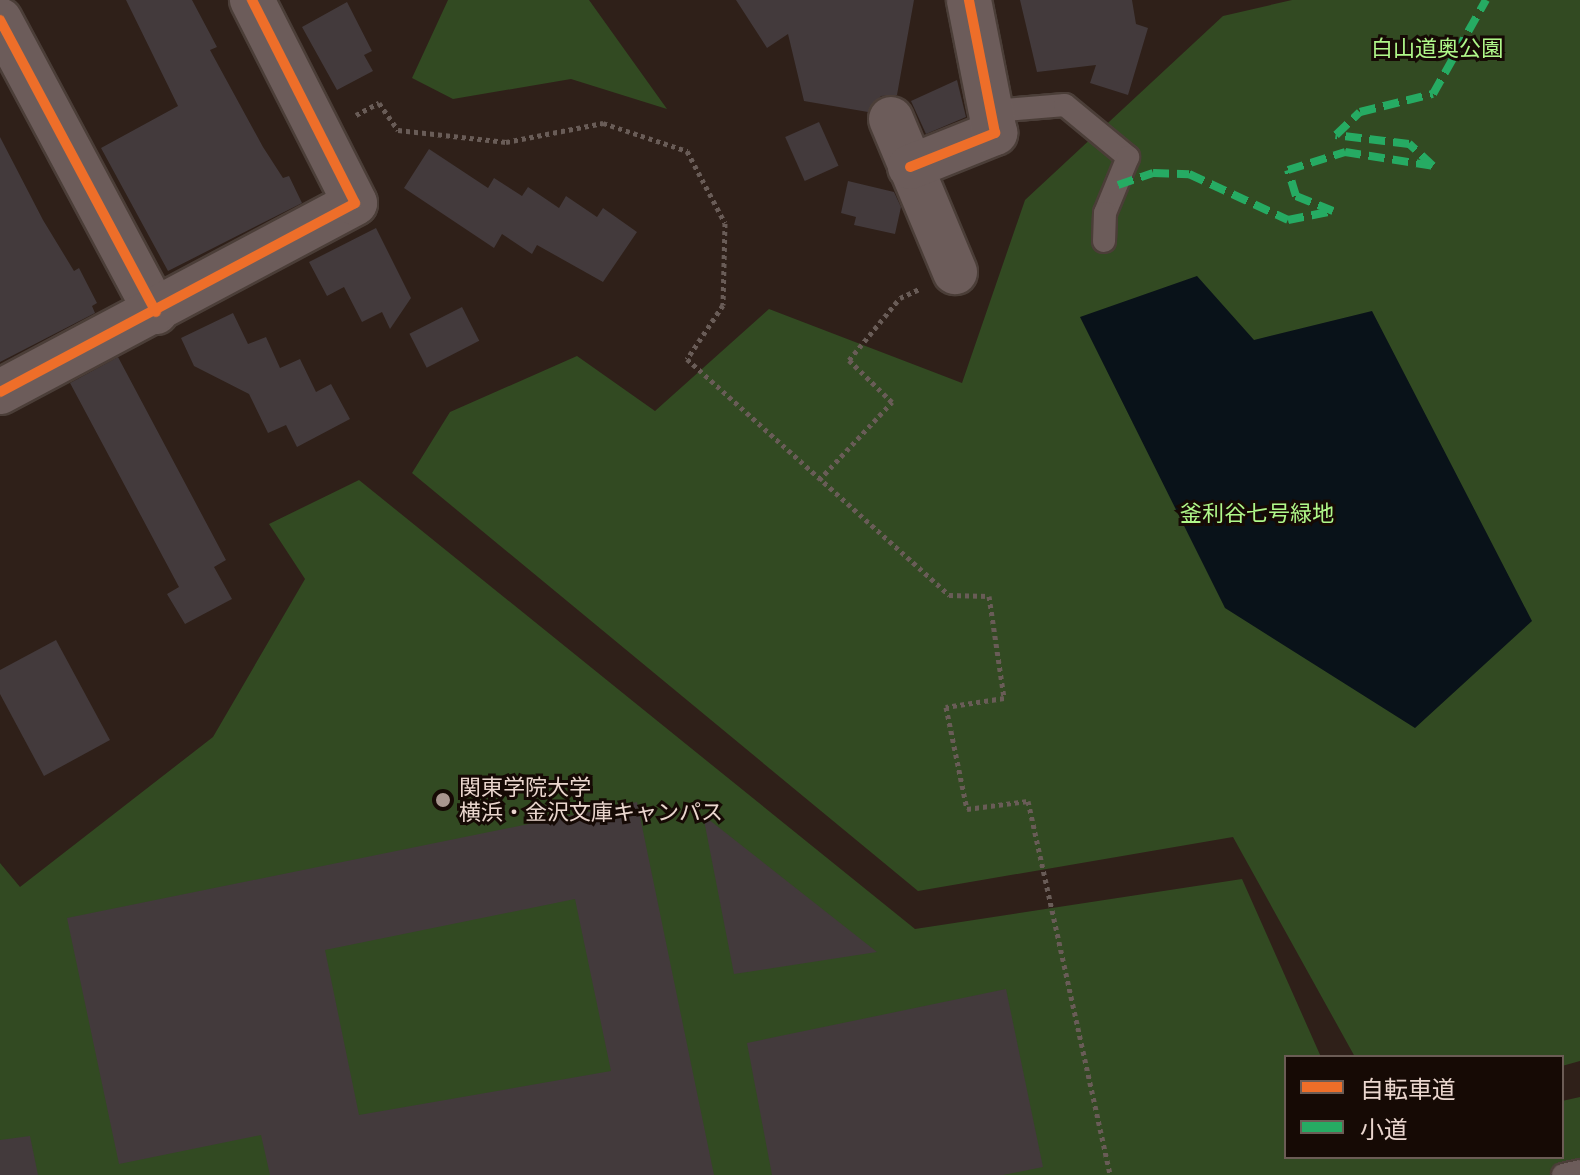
<!DOCTYPE html>
<meta charset="utf-8">
<style>
body{margin:0}
#map{position:relative;width:1580px;height:1175px;overflow:hidden;background:#2f2019;font-family:Helvetica,"Noto Sans JP",sans-serif}
div>[style]{position:absolute}
.green>*{inset:0;background:#324a22}
.water>*{inset:0;background:#091219}
.building>*{inset:0;background:#433a3c;transform-origin:0 0}
.path>*{height:5px;margin-top:-2.5px;transform-origin:0;background:repeating-linear-gradient(90deg,#695c57 0 4px,transparent 0 8px)}
.roads{filter:drop-shadow(2px 0 #4b3e38) drop-shadow(-2px 0 #4b3e38) drop-shadow(0 2px #4b3e38) drop-shadow(0 -2px #4b3e38)}
.lane>*{height:22px;margin:-11px;padding:0 11px;transform-origin:11px;border-radius:11px;background:#6c5c5a}
.street>*{height:44px;margin:-22px;padding:0 22px;transform-origin:22px;border-radius:22px;background:#6c5c5a}
.quiet>*{height:8px;margin-top:-4px;transform-origin:0;background:repeating-linear-gradient(90deg,#26ab63 0 16px,transparent 0 24px)}
.cycleway>*{height:10px;margin:-5px;padding:0 5px;transform-origin:5px;border-radius:5px;background:#ee6e29}
.dots>*{width:22px;height:22px;translate:-50% -50%;box-sizing:border-box;border:4px solid #160a05;border-radius:50%}
span{translate:-50% -50%;white-space:nowrap;text-align:center;line-height:1.15;-webkit-text-stroke:6px #160a05;paint-order:stroke}
.park-label{font-size:22px;color:#b0f88a}
.poi-label{font-size:22px;color:#ead6ce}
.left{translate:0 -50%;text-align:left}
.legend{position:absolute;left:1284px;top:1055px;width:280px;height:104px;box-sizing:border-box;background:#160a05;border:2px solid #6b5c55;margin:0;padding:10px 14px;list-style:none;font-size:24px;color:#ead6ce}
.legend li{display:flex;align-items:center;gap:16px;height:40px}
.legend b{width:40px;border:2px solid #6b5c55}
</style>
<div id="map">
<div class="green">
<div style="clip-path:polygon(448px 0,589px 0,667px 109px,571px 79px,453px 99px,412px 78px)"></div>
<div style="clip-path:polygon(1292px 0,1580px 0,1580px 1061px,1562px 1066px,1562px 1057px,1355px 1057px,1233px 837px,918px 891px,412px 473px,450px 412px,577px 356px,655px 411px,769px 309px,962px 383px,1025px 200px,1223px 16px)"></div>
<div style="clip-path:polygon(359px 480px,915px 929px,1242px 879px,1321px 1057px,1286px 1057px,1286px 1157px,1562px 1157px,1562px 1101px,1580px 1097px,1580px 1175px,0 1175px,0 863px,20px 887px,213px 737px,305px 579px,269px 524px)"></div>
</div>
<div class="water">
<div style="clip-path:polygon(1197px 276px,1254px 340px,1372px 311px,1532px 621px,1415px 728px,1225px 608px,1080px 317px)"></div>
</div>
<div class="building">
<div style="clip-path:polygon(126px 0,192px 0,217px 47px,210px 50px,263px 147px,283px 178px,289px 176px,302px 203px,168px 271px,101px 148px,178px 106px)"></div>
<div style="clip-path:polygon(736px 0,914px 0,897px 95px,881px 96px,868px 112px,804px 101px,788px 34px,767px 48px)"></div>
<div style="clip-path:polygon(1020px 0,1132px 0,1136px 24px,1148px 28px,1128px 95px,1090px 83px,1096px 65px,1037px 72px)"></div>
<div style="clip-path:polygon(347px 2px,372px 51px,364px 55px,373px 71px,337px 90px,302px 27px)"></div>
<div style="clip-path:polygon(957px 80px,966px 117px,926px 134px,911px 101px)"></div>
<div style="left:819px;top:122px;width:48px;height:37px;rotate:66deg"></div>
<div style="clip-path:polygon(0 137px,43px 220px,74px 271px,79px 268px,97px 303px,92px 306px,95px 313px,0 362px)"></div>
<div style="clip-path:polygon(429px 149px,488px 188px,494px 178px,522px 196px,528px 187px,559px 208px,566px 196px,597px 217px,603px 208px,637px 232px,603px 282px,537px 245px,532px 254px,502px 234px,494px 248px,404px 188px)"></div>
<div style="clip-path:polygon(848px 181px,894px 192px,901px 207px,895px 234px,854px 225px,856px 217px,841px 213px)"></div>
<div style="clip-path:polygon(376px 228px,411px 298px,390px 329px,382px 312px,362px 322px,344px 287px,327px 296px,309px 262px)"></div>
<div style="left:462px;top:307px;width:38px;height:59px;rotate:63deg"></div>
<div style="clip-path:polygon(233px 313px,248px 344px,266px 337px,280px 368px,300px 359px,316px 392px,331px 384px,350px 419px,297px 447px,286px 425px,268px 433px,249px 394px,194px 366px,181px 338px)"></div>
<div style="clip-path:polygon(118px 357px,226px 560px,214px 567px,232px 599px,185px 624px,167px 594px,179px 587px,70px 383px)"></div>
<div style="clip-path:polygon(56px 640px,110px 740px,44px 776px,0 694px,0 670px)"></div>
<div style="clip-path:polygon(evenodd,637px 802px,714px 1175px,270px 1175px,261px 1135px,119px 1164px,67px 918px,637px 802px,575px 899px,611px 1071px,359px 1115px,325px 950px,575px 899px)"></div>
<div style="clip-path:polygon(703px 815px,877px 952px,734px 974px)"></div>
<div style="clip-path:polygon(1006px 989px,1043px 1167px,1003px 1175px,772px 1175px,747px 1043px)"></div>
<div style="clip-path:polygon(30px 1136px,38px 1175px,0 1175px,0 1140px)"></div>
</div>
<div class="path">
<div style="left:356px;top:115px;width:26px;rotate:-28deg"></div>
<div style="left:379px;top:103px;width:33px;rotate:55deg"></div>
<div style="left:398px;top:130px;width:109px;rotate:6.3deg"></div>
<div style="left:506px;top:142px;width:99px;rotate:-11.1deg"></div>
<div style="left:603px;top:123px;width:89px;rotate:18.4deg"></div>
<div style="left:687px;top:151px;width:81px;rotate:62.2deg"></div>
<div style="left:725px;top:223px;width:82px;rotate:91.4deg"></div>
<div style="left:723px;top:305px;width:65px;rotate:123.7deg"></div>
<div style="left:687px;top:359px;width:353px;rotate:42deg"></div>
<div style="left:949px;top:595px;width:40px;rotate:1.4deg"></div>
<div style="left:989px;top:596px;width:103px;rotate:81.6deg"></div>
<div style="left:1004px;top:698px;width:59px;rotate:171.2deg"></div>
<div style="left:946px;top:707px;width:104px;rotate:78.4deg"></div>
<div style="left:967px;top:809px;width:62px;rotate:-7.5deg"></div>
<div style="left:1028px;top:801px;width:383px;rotate:77.6deg"></div>
<div style="left:819px;top:480px;width:107px;rotate:-46.9deg"></div>
<div style="left:892px;top:402px;width:60px;rotate:-135.7deg"></div>
<div style="left:849px;top:360px;width:80px;rotate:-50.6deg"></div>
<div style="left:900px;top:298px;width:21px;rotate:-25deg"></div>
</div>
<div class="roads">
<div class="lane">
<div style="left:993px;top:111px;width:72px;rotate:-4.8deg"></div>
<div style="left:1065px;top:105px;width:82px;rotate:39.5deg"></div>
<div style="left:1128px;top:157px;width:61px;rotate:112.3deg"></div>
<div style="left:1105px;top:213px;width:28px;rotate:92deg"></div>
<div style="left:1563px;top:1175px;width:17px;rotate:-13deg"></div>
</div>
<div class="street">
<div style="left:0;top:20px;width:331px;rotate:61.9deg"></div>
<div style="left:891px;top:119px;width:166px;rotate:67.3deg"></div>
<div style="left:910px;top:167px;width:92px;rotate:-21.8deg"></div>
<div style="left:995px;top:133px;width:136px;rotate:-101.1deg"></div>
<div style="left:0;top:392px;width:402px;rotate:-28deg"></div>
<div style="left:355px;top:203px;width:228px;rotate:-116.9deg"></div>
</div>
</div>
<div class="quiet">
<div style="left:1118px;top:185px;width:37px;rotate:-19deg"></div>
<div style="left:1153px;top:173px;width:36px;rotate:2deg"></div>
<div style="left:1189px;top:174px;width:109px;rotate:24.9deg"></div>
<div style="left:1288px;top:220px;width:46px;rotate:-11.3deg"></div>
<div style="left:1333px;top:211px;width:40px;rotate:-158deg"></div>
<div style="left:1296px;top:196px;width:27px;rotate:-107deg"></div>
<div style="left:1288px;top:170px;width:60px;rotate:-17.5deg"></div>
<div style="left:1345px;top:152px;width:89px;rotate:9deg"></div>
<div style="left:1433px;top:166px;width:33px;rotate:-137deg"></div>
<div style="left:1409px;top:144px;width:74px;rotate:-173deg"></div>
<div style="left:1336px;top:135px;width:33px;rotate:-44deg"></div>
<div style="left:1360px;top:112px;width:75px;rotate:-13.9deg"></div>
<div style="left:1433px;top:94px;width:108px;rotate:-60.6deg"></div>
</div>
<div class="cycleway">
<div style="left:0;top:20px;width:331px;rotate:61.9deg"></div>
<div style="left:910px;top:167px;width:92px;rotate:-21.8deg"></div>
<div style="left:995px;top:133px;width:136px;rotate:-101.1deg"></div>
<div style="left:0;top:392px;width:402px;rotate:-28deg"></div>
<div style="left:355px;top:203px;width:228px;rotate:-116.9deg"></div>
</div>
<div class="dots">
<div style="left:443px;top:800px;background:#a9968f"></div>
</div>
<div class="park-label">
<span style="left:1437px;top:49px">白山道奥公園</span>
<span style="left:1257px;top:514px">釜利谷七号緑地</span>
</div>
<div class="poi-label">
<span class="left" style="left:459px;top:800px">関東学院大学<br>横浜・金沢文庫キャンパス</span>
</div>
<ul class="legend">
<li><b style="height:10px;background:#ee6e29"></b>自転車道</li>
<li><b style="height:10px;background:#26ab63"></b>小道</li>
</ul>
</div>
